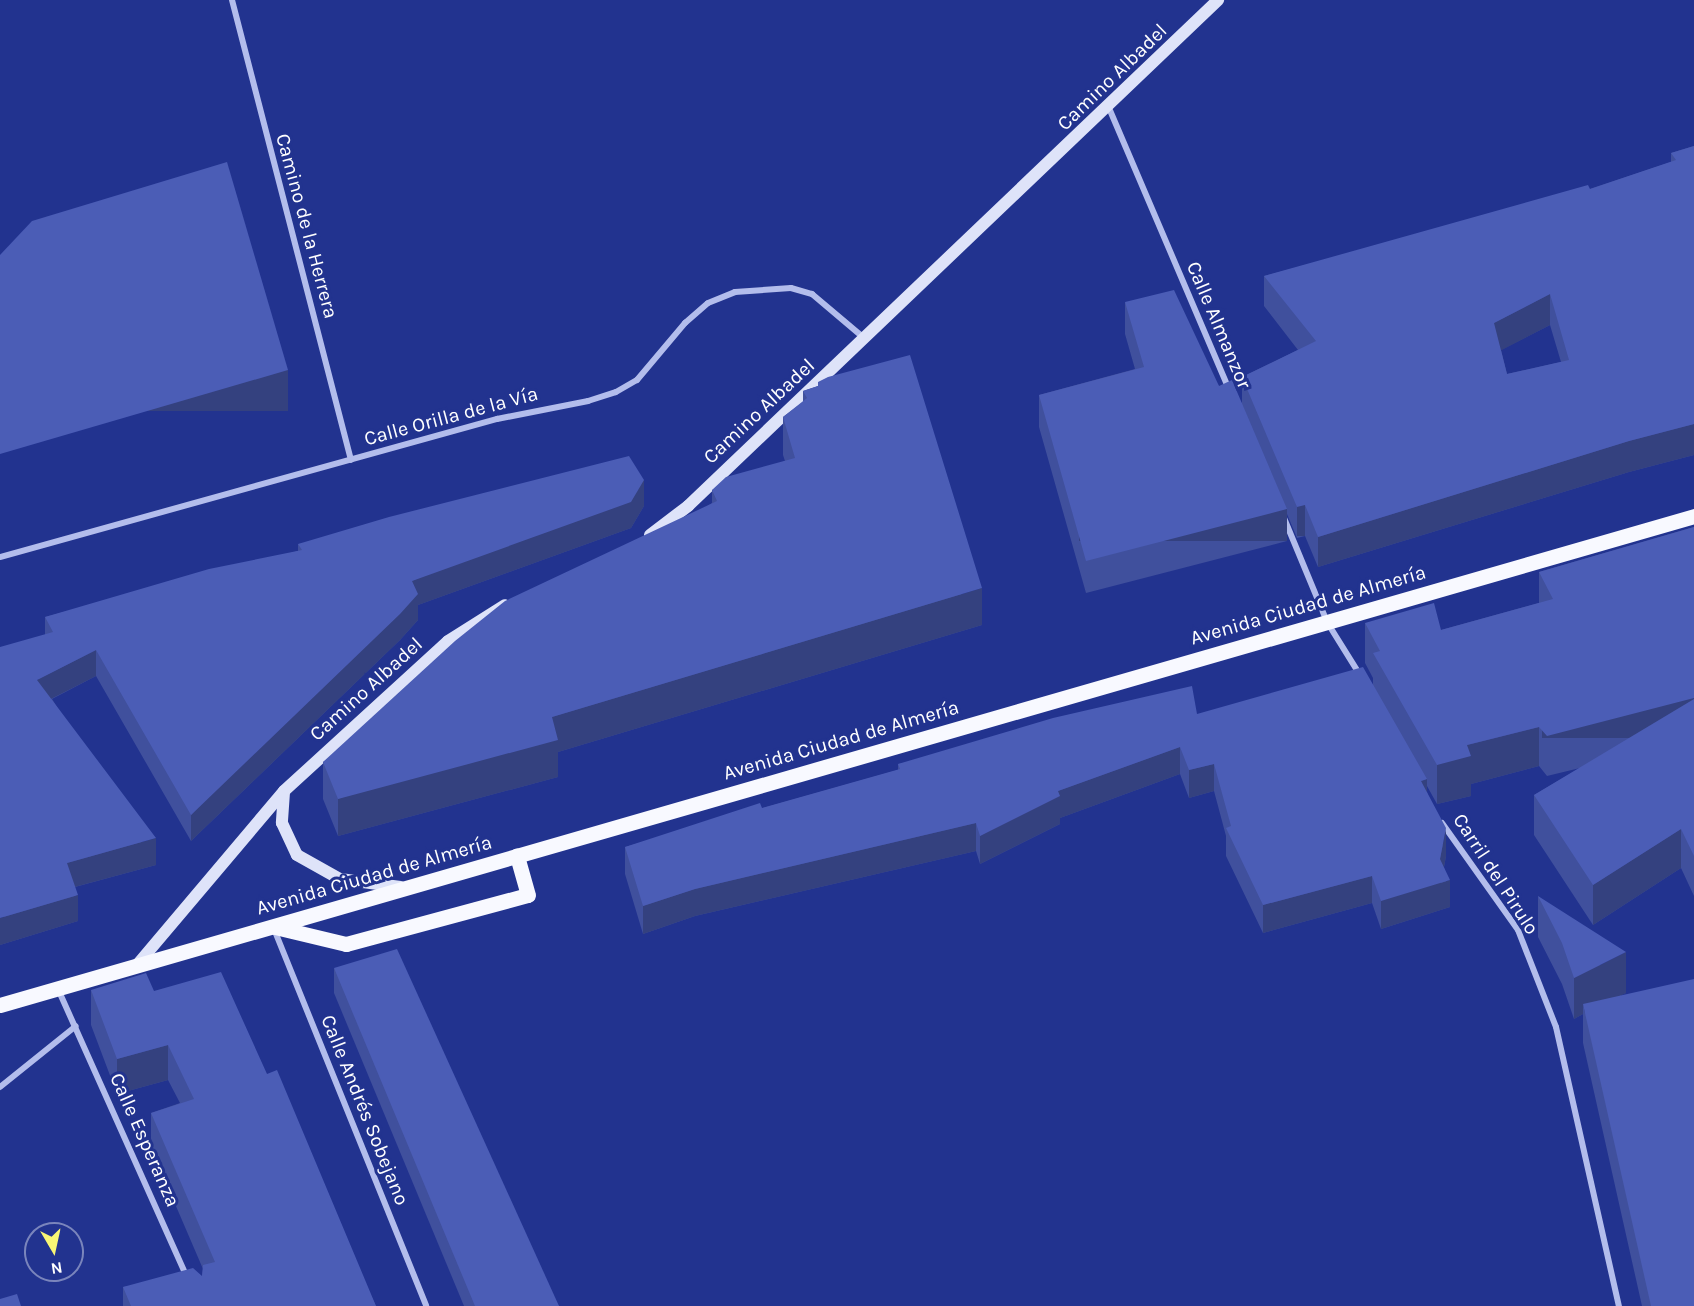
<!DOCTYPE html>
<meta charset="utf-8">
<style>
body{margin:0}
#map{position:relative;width:1694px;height:1306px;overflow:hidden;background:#22338f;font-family:Karla,sans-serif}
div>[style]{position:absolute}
.street>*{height:6px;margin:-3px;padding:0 3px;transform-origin:3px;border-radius:3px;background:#b3bdec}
.secondary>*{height:12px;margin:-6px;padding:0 6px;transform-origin:6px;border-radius:6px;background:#dee3f9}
.primary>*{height:15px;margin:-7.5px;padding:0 7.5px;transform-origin:7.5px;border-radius:7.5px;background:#f8f9ff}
.wall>*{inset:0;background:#40509d}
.shaded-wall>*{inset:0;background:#34417f;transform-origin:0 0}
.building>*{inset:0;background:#4b5db6}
span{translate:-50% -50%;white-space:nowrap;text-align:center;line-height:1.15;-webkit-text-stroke:6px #22338f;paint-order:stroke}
.street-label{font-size:20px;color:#fff}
.north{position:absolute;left:24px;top:1222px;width:60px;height:60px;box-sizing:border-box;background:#22338f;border:2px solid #7a85bc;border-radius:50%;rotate:171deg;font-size:16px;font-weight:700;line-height:24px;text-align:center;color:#fff}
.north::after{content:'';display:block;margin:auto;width:21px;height:27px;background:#f8f675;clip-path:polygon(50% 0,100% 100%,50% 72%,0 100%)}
</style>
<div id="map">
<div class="street">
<div style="left:232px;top:0;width:475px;rotate:75.5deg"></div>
<div style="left:1109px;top:108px;width:306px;rotate:66.9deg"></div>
<div style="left:1284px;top:518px;width:113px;rotate:67.5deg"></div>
<div style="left:1327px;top:622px;width:62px;rotate:58.1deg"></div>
<div style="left:0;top:557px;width:516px;rotate:-15.52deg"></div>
<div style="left:497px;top:419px;width:93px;rotate:-11.2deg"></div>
<div style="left:588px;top:401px;width:29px;rotate:-18deg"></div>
<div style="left:616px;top:392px;width:24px;rotate:-30deg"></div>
<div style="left:637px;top:380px;width:75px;rotate:-49.9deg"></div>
<div style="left:685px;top:323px;width:30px;rotate:-41deg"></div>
<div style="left:708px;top:303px;width:29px;rotate:-22deg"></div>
<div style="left:735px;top:292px;width:56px;rotate:-4.1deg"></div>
<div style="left:791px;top:288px;width:22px;rotate:16deg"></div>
<div style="left:812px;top:294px;width:68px;rotate:40.2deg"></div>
<div style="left:1442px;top:823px;width:131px;rotate:54.6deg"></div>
<div style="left:1518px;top:930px;width:104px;rotate:68.6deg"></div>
<div style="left:1556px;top:1027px;width:286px;rotate:77.3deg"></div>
<div style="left:274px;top:929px;width:406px;rotate:68deg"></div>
<div style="left:58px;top:989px;width:313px;rotate:65.9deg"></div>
<div style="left:0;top:1087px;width:97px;rotate:-38.8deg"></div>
</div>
<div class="secondary">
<div style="left:650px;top:535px;width:48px;rotate:-37.3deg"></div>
<div style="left:688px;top:506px;width:733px;rotate:-43.67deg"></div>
<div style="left:284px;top:792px;width:31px;rotate:94deg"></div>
<div style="left:282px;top:823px;width:35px;rotate:65deg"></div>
<div style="left:297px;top:855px;width:49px;rotate:29.2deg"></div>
<div style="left:340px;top:879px;width:61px;rotate:7.6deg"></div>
<div style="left:137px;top:965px;width:228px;rotate:-49.8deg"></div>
<div style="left:284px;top:791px;width:222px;rotate:-42.4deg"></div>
<div style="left:448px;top:641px;width:67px;rotate:-32.3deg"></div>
</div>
<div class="primary">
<div style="left:275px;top:927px;width:73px;rotate:13.5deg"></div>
<div style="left:346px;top:944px;width:188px;rotate:-15.1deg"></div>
<div style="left:528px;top:895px;width:41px;rotate:-105.8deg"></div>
<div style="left:0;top:1005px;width:1763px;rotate:-16.1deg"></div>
</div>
<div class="wall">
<div style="clip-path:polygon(evenodd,1694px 146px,1694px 455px,1629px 472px,1318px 567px,1305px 536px,1297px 538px,1287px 514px,1287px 541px,1086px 593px,1039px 427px,1039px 395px,1135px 369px,1125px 334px,1125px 302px,1219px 386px,1242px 403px,1242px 377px,1298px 350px,1264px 306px,1264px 276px,1590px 189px,1671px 162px,1671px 153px,1694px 146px,1550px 325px,1561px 362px,1507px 374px,1501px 350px,1550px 325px)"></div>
<div style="clip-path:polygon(818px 382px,982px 625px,558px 752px,558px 777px,338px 836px,323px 799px,323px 762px,712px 503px,712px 490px,785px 461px,783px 455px,783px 417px,803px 402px,803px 391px,818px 386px)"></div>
<div style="clip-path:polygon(644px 506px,631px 528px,418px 605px,418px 620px,400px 640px,191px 841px,96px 676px,52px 699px,156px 865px,75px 887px,78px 921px,0 945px,45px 635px,45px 617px,298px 551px,298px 544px)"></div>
<div style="clip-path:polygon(1694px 527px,1694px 896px,1681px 868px,1593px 925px,1534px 835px,1534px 795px,1580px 768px,1547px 776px,1539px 766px,1471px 784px,1471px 796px,1437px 804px,1427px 786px,1427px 792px,1446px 856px,1444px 867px,1450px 907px,1381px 929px,1372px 903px,1263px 933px,1226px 856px,1226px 836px,1214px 791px,1189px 798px,1180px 774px,1060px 818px,1060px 824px,980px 864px,976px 851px,695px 916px,643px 934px,625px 874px,625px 847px,898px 770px,898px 764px,1373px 686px,1373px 678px,1365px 663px,1365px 623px,1441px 630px,1539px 603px,1539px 572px)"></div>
<div style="clip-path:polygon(1538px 896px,1626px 993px,1621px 995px,1694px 1306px,1642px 1306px,1583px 1043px,1583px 1014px,1574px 1019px,1562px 984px,1538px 937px)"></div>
<div style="clip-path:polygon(334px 968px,559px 1306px,464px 1306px,334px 993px)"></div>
<div style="clip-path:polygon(91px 990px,154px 991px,267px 1074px,376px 1306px,123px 1306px,123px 1287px,202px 1276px,203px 1269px,151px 1148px,151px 1113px,180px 1103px,168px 1080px,117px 1094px,91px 1025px)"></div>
</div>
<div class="shaded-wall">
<div style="clip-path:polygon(1550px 294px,1550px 325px,1494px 354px,1494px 323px)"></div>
<div style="left:288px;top:370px;width:41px;height:300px;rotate:90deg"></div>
<div style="clip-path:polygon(1694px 424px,1694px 455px,1629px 472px,1318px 567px,1318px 537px,1629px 441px)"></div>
<div style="clip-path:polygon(644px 480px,644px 506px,631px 528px,418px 605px,418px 620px,400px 640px,191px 841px,191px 815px,412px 581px)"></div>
<div style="left:1305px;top:505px;width:31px;height:8px;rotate:90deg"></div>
<div style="left:1287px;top:509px;width:32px;height:208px;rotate:90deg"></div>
<div style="clip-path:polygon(982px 588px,982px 625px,558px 752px,558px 777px,338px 836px,338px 799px,552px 717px)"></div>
<div style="clip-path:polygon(96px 650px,96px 676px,37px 706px,37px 680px)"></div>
<div style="left:1694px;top:698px;width:40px;height:152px;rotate:90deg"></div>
<div style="clip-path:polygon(1539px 727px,1539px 766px,1471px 784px,1471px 796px,1437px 804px,1437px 765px,1467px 745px)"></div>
<div style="clip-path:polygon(1180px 747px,1180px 774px,1060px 818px,1060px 824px,980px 864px,980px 836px,1058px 791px)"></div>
<div style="clip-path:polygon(1214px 764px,1214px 791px,1189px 798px,1189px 770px)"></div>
<div style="clip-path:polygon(1427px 779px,1427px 807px,1421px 781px)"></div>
<div style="clip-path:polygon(976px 823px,976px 851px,695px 916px,643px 934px,643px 906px,695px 889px)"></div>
<div style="clip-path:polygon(1446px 828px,1446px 856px,1441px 883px,1450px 880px,1450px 907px,1381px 929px,1381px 901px,1440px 859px)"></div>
<div style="clip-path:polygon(1681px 829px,1681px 868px,1593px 925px,1593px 885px)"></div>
<div style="clip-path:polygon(156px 838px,156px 865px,67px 889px,67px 863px)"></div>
<div style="clip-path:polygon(1372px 876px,1372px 903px,1263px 933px,1263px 905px)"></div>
<div style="clip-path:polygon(78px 895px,78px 921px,0 945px,0 918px)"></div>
<div style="clip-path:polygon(1626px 952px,1626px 993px,1585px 1013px,1583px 1004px,1583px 1014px,1574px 1019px,1574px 978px)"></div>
<div style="clip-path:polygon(168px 1045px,168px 1080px,117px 1094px,117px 1059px)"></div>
</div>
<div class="building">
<div style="clip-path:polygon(evenodd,1694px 146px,1694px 424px,1629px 441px,1318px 537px,1305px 505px,1297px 507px,1242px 377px,1316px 341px,1264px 276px,1588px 185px,1590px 189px,1676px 160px,1671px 153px,1694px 146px,1550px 294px,1569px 360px,1507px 374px,1494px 323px,1550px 294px)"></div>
<div style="clip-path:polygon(227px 162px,288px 370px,0 454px,0 255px,32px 221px)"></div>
<div style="clip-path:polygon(1174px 290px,1219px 386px,1232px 380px,1287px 509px,1086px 561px,1039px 395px,1144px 367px,1125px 302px)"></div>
<div style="clip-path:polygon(910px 355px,982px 588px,552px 717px,558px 740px,338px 799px,323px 762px,455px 641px,505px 601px,717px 501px,712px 490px,726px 477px,795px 458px,783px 417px,807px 398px,803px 391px,818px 386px,818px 382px,828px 377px)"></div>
<div style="clip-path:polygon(629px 456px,644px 480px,631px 502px,412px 581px,418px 594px,400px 614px,191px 815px,96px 650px,37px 680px,156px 838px,67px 863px,78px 895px,0 918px,0 647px,53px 632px,45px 617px,209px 569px,302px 550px,298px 544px,389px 517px)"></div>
<div style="clip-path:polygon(1694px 527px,1694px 698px,1547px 736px,1539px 727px,1467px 745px,1471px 756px,1437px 765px,1373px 653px,1380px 651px,1365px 623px,1434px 603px,1441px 630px,1553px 599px,1539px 572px)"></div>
<div style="clip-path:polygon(1363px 667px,1427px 779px,1421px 781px,1446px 828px,1440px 859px,1450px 880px,1381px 901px,1372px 876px,1263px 905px,1226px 828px,1231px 826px,1214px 764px,1189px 770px,1180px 747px,1058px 791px,1060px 796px,980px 836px,976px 823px,695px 889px,643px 906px,625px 847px,760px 803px,762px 808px,900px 769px,898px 764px,1053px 718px,1192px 686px,1197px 714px)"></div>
<div style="clip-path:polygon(1694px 699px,1694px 856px,1681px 829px,1593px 885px,1534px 795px)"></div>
<div style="clip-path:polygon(1538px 896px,1626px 952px,1574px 978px,1562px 943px)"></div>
<div style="clip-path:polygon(397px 949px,559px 1306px,475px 1306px,334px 968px)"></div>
<div style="clip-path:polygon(221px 972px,267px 1074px,277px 1070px,376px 1306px,131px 1306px,123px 1287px,193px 1268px,202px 1276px,203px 1265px,215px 1262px,151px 1113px,194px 1099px,168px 1045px,117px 1059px,91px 990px,146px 973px,154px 991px)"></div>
<div style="clip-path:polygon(1694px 979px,1694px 1306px,1651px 1306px,1583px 1004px)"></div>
<div style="clip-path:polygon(17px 1294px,21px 1306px,0 1306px,0 1299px)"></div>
</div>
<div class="street-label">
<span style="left:1112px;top:77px;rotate:-44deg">Camino Albadel</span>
<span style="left:307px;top:226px;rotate:75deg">Camino de la Herrera</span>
<span style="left:1219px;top:325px;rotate:67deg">Calle Almanzor</span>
<span style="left:759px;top:411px;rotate:-43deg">Camino Albadel</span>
<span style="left:451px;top:416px;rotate:-15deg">Calle Orilla de la Vía</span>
<span style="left:1308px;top:605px;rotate:-16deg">Avenida Ciudad de Almería</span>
<span style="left:366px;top:689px;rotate:-42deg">Camino Albadel</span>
<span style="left:841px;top:740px;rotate:-16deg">Avenida Ciudad de Almería</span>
<span style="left:1496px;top:874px;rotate:57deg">Carril del Pirulo</span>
<span style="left:374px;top:875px;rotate:-16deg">Avenida Ciudad de Almería</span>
<span style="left:365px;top:1110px;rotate:68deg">Calle Andrés Sobejano</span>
<span style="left:145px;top:1140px;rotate:66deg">Calle Esperanza</span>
</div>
<div class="north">N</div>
</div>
